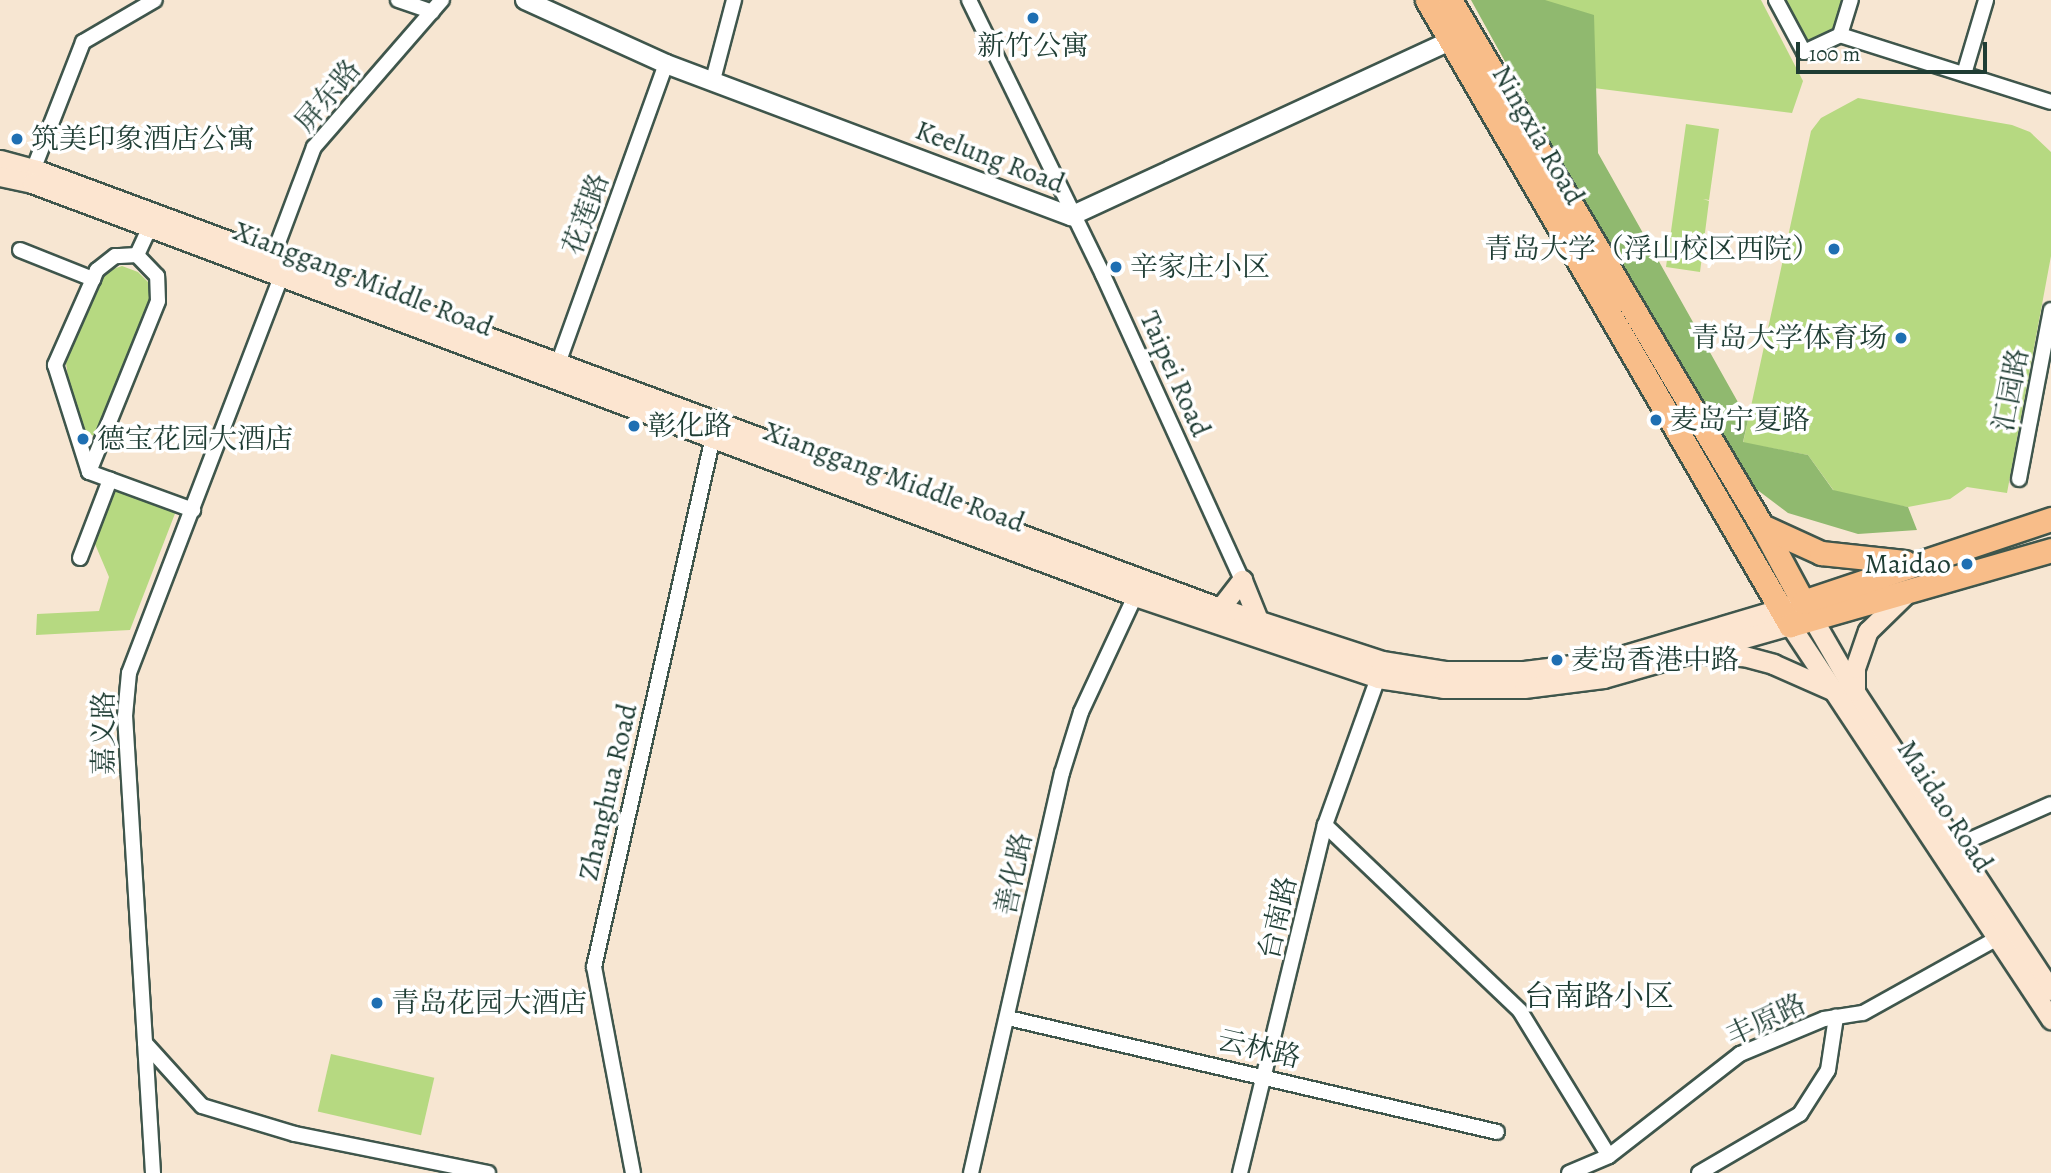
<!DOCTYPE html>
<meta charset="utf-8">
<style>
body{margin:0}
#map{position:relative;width:2051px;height:1173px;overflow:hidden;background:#f7e6d2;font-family:Alegreya,"Noto Serif SC",serif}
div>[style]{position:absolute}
.green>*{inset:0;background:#b6d981;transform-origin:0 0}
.forest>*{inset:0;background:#90b96f}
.roads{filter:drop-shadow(2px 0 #3f564c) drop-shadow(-2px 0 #3f564c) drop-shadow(0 2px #3f564c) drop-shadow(0 -2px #3f564c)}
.minor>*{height:14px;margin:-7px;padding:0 7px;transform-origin:7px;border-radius:7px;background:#fff}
.tertiary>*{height:18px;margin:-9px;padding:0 9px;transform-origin:9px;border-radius:9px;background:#fff}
.secondary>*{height:19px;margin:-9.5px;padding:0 9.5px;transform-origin:9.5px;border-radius:9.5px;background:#fce5d0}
.primary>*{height:23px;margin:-11.5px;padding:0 11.5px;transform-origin:11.5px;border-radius:11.5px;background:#f8bd89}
.dots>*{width:19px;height:19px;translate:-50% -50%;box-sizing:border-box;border:4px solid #fff;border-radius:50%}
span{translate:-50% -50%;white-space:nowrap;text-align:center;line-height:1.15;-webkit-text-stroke:7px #fff;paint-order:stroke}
.poi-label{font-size:28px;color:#1f3d34}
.left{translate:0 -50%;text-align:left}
.right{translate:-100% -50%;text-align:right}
.street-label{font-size:28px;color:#1f3d34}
.neighbourhood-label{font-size:30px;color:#1f3d34}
.scale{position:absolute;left:1796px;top:42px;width:191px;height:32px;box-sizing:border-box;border:4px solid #1f3d34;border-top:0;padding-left:9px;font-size:21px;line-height:24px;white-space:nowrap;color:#1f3d34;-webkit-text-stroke:5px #fff;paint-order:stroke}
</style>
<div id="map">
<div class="green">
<div style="clip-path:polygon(1508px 0,1761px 0,1803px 81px,1792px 113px,1554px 83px)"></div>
<div style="clip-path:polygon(1780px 0,1847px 0,1836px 32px,1804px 48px)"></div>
<div style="clip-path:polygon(1858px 98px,2012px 125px,2030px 132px,2051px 152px,2051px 256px,2007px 493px,1967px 487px,1950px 499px,1908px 507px,1837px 495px,1808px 455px,1743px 443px,1811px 131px,1821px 118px)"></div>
<div style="clip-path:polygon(1686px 124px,1719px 129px,1709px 200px,1703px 199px,1709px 201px,1700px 272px,1666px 267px)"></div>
<div style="clip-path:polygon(122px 266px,138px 272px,151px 285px,152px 299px,95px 436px,75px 430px,66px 363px,101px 273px)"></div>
<div style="clip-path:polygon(114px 489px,176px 511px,130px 630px,36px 635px,37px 614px,99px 611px,109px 577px,95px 544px)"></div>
<div style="left:331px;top:1054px;width:106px;height:59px;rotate:13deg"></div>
</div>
<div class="forest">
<div style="clip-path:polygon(1471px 0,1545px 0,1594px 15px,1598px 153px,1748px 420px,1743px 442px,1808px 455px,1833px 490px,1908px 507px,1917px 530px,1858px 534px,1788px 513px,1731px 470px)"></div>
</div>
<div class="roads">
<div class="minor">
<div style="left:398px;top:0;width:36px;rotate:19deg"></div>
<div style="left:969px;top:0;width:306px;rotate:64deg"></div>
<div style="left:1103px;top:275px;width:335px;rotate:65.5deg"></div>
<div style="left:1776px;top:0;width:59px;rotate:61.7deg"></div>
<div style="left:1804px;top:52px;width:40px;rotate:-25deg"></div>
<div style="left:1840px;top:35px;width:221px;rotate:17.6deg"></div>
<div style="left:1840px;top:35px;width:37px;rotate:-73deg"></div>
<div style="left:1964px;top:74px;width:77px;rotate:-73.4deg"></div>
<div style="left:713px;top:80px;width:83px;rotate:-75.3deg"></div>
<div style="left:30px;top:178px;width:146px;rotate:-68.7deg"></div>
<div style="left:83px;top:42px;width:83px;rotate:-30.3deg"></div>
<div style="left:154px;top:218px;width:41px;rotate:114.7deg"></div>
<div style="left:137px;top:255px;width:22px;rotate:177deg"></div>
<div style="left:115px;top:256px;width:23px;rotate:142deg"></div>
<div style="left:97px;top:270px;width:104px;rotate:113.9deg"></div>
<div style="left:55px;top:365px;width:112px;rotate:72.4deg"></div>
<div style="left:89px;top:472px;width:111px;rotate:20.1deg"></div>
<div style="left:20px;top:250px;width:79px;rotate:21.7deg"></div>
<div style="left:555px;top:372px;width:327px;rotate:-70.2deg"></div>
<div style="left:89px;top:472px;width:184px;rotate:-68deg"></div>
<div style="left:158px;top:301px;width:25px;rotate:-92deg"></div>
<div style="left:157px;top:276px;width:29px;rotate:-134deg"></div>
<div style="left:2019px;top:479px;width:172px;rotate:-79.3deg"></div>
<div style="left:80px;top:558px;width:84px;rotate:-69deg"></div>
<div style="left:1325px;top:825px;width:269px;rotate:43.6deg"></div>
<div style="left:1520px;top:1011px;width:170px;rotate:58.5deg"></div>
<div style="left:1949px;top:849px;width:111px;rotate:-23.8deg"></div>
<div style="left:1008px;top:1018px;width:502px;rotate:13.12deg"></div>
<div style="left:145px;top:1043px;width:85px;rotate:47.9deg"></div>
<div style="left:202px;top:1106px;width:97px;rotate:16.8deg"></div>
<div style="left:295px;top:1134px;width:197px;rotate:11.4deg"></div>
<div style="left:153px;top:1173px;width:458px;rotate:-93.5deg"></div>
<div style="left:125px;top:716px;width:43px;rotate:-84.7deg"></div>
<div style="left:129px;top:673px;width:422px;rotate:-69deg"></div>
<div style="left:280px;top:279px;width:24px;rotate:-107deg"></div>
<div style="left:273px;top:256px;width:116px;rotate:-69.4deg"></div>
<div style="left:314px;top:147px;width:195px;rotate:-49deg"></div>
<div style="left:633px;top:1173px;width:210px;rotate:-100.7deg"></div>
<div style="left:594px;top:967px;width:552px;rotate:-77.35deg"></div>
<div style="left:971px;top:1173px;width:410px;rotate:-77.2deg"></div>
<div style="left:1062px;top:773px;width:64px;rotate:-72.7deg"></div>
<div style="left:1081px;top:712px;width:128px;rotate:-65deg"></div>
<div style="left:1240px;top:1173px;width:358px;rotate:-76.3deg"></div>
<div style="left:1325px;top:825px;width:156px;rotate:-70.2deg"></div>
<div style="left:1569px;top:1173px;width:43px;rotate:-23deg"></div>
<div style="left:1609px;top:1156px;width:166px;rotate:-37.9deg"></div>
<div style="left:1740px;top:1054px;width:91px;rotate:-22.6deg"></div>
<div style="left:1824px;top:1019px;width:39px;rotate:-9deg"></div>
<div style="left:1863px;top:1013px;width:154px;rotate:-29.1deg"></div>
<div style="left:1699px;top:1173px;width:117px;rotate:-30.3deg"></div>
<div style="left:1800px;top:1114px;width:52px;rotate:-57.5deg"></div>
<div style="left:1828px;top:1070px;width:54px;rotate:-81.4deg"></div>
</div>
<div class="tertiary">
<div style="left:525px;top:0;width:155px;rotate:24.4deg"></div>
<div style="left:666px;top:64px;width:433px;rotate:20.6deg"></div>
<div style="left:1071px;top:216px;width:431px;rotate:-24.8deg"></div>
</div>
<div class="secondary">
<div style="left:0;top:160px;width:38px;rotate:15deg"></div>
<div style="left:37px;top:170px;width:1261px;rotate:20.32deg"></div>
<div style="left:1220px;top:608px;width:170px;rotate:18.1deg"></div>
<div style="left:1382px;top:661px;width:65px;rotate:8.9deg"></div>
<div style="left:1446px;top:671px;width:78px"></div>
<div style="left:1524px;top:671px;width:81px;rotate:-7.1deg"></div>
<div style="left:1604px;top:661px;width:208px;rotate:-16.5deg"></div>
<div style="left:1803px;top:602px;width:104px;rotate:60deg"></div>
<div style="left:1855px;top:692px;width:357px;rotate:56.7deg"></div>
<div style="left:0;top:176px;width:33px;rotate:12deg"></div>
<div style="left:32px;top:183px;width:1178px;rotate:20.53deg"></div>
<div style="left:1135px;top:596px;width:256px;rotate:18.6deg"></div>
<div style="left:1378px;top:678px;width:66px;rotate:8.7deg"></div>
<div style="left:1443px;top:688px;width:81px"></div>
<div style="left:1524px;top:688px;width:80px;rotate:-7.2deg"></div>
<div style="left:1603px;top:678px;width:194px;rotate:-15.8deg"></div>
<div style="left:1790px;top:625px;width:473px;rotate:56.5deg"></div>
<div style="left:1214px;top:616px;width:46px;rotate:-52.1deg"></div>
<div style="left:1242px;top:580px;width:51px;rotate:68deg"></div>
<div style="left:1710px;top:655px;width:34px;rotate:2deg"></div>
<div style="left:1744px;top:656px;width:30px;rotate:15deg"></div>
<div style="left:1773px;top:664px;width:67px;rotate:23.9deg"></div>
<div style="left:1855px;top:691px;width:23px;rotate:-90deg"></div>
<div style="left:1855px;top:668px;width:39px;rotate:-71deg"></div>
<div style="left:1868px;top:631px;width:54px;rotate:-44.3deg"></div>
</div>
<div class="primary">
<div style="left:1427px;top:0;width:723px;rotate:59.85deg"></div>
<div style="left:1790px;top:625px;width:272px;rotate:-16deg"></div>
<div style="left:1450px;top:0;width:612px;rotate:59.33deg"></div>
<div style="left:1762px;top:526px;width:86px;rotate:61.7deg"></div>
<div style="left:1803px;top:602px;width:262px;rotate:-18.5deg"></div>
<div style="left:1764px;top:527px;width:63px;rotate:24.5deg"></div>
<div style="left:1821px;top:553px;width:84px;rotate:6.1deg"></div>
</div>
</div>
<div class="dots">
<div style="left:1033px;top:18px;background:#1f6fb2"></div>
<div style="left:17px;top:139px;background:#1f6fb2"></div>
<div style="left:1834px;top:249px;background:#1f6fb2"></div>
<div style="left:1116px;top:267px;background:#1f6fb2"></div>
<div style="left:1901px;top:338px;background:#1f6fb2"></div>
<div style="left:1656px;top:420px;background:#1f6fb2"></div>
<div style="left:634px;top:426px;background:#1f6fb2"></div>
<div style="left:83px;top:439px;background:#1f6fb2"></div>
<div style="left:1967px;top:564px;background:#1f6fb2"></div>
<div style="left:1557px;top:660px;background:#1f6fb2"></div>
<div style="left:377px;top:1003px;background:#1f6fb2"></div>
</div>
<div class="poi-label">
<span style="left:1033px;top:46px">新竹公寓</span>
<span class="left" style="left:31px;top:139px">筑美印象酒店公寓</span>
<span class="right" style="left:1820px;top:249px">青岛大学（浮山校区西院）</span>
<span class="left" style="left:1130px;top:267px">辛家庄小区</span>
<span class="right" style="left:1887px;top:338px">青岛大学体育场</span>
<span class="left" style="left:1670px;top:420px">麦岛宁夏路</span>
<span class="left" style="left:648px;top:426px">彰化路</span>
<span class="left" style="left:97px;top:439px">德宝花园大酒店</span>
<span class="right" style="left:1951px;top:564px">Maidao</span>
<span class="left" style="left:1571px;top:660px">麦岛香港中路</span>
<span class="left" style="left:391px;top:1003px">青岛花园大酒店</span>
</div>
<div class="street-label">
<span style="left:328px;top:96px;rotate:-50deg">屏东路</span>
<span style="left:1538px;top:135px;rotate:60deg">Ningxia Road</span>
<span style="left:990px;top:157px;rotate:21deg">Keelung Road</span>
<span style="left:586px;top:214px;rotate:-70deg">花莲路</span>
<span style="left:363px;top:279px;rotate:21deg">Xianggang Middle Road</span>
<span style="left:1175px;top:374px;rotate:66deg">Taipei Road</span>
<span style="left:2011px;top:390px;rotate:-79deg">汇园路</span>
<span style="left:894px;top:477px;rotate:20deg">Xianggang Middle Road</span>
<span style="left:104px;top:733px;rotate:-90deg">嘉义路</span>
<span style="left:608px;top:792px;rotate:-77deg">Zhanghua Road</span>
<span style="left:1945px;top:806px;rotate:57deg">Maidao Road</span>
<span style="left:1014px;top:874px;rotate:-78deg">善化路</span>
<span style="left:1278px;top:918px;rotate:-77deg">台南路</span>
<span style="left:1766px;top:1020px;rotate:-25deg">丰原路</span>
<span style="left:1259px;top:1049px;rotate:13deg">云林路</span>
</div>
<div class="neighbourhood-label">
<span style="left:1599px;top:996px">台南路小区</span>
</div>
<div class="scale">100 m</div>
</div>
